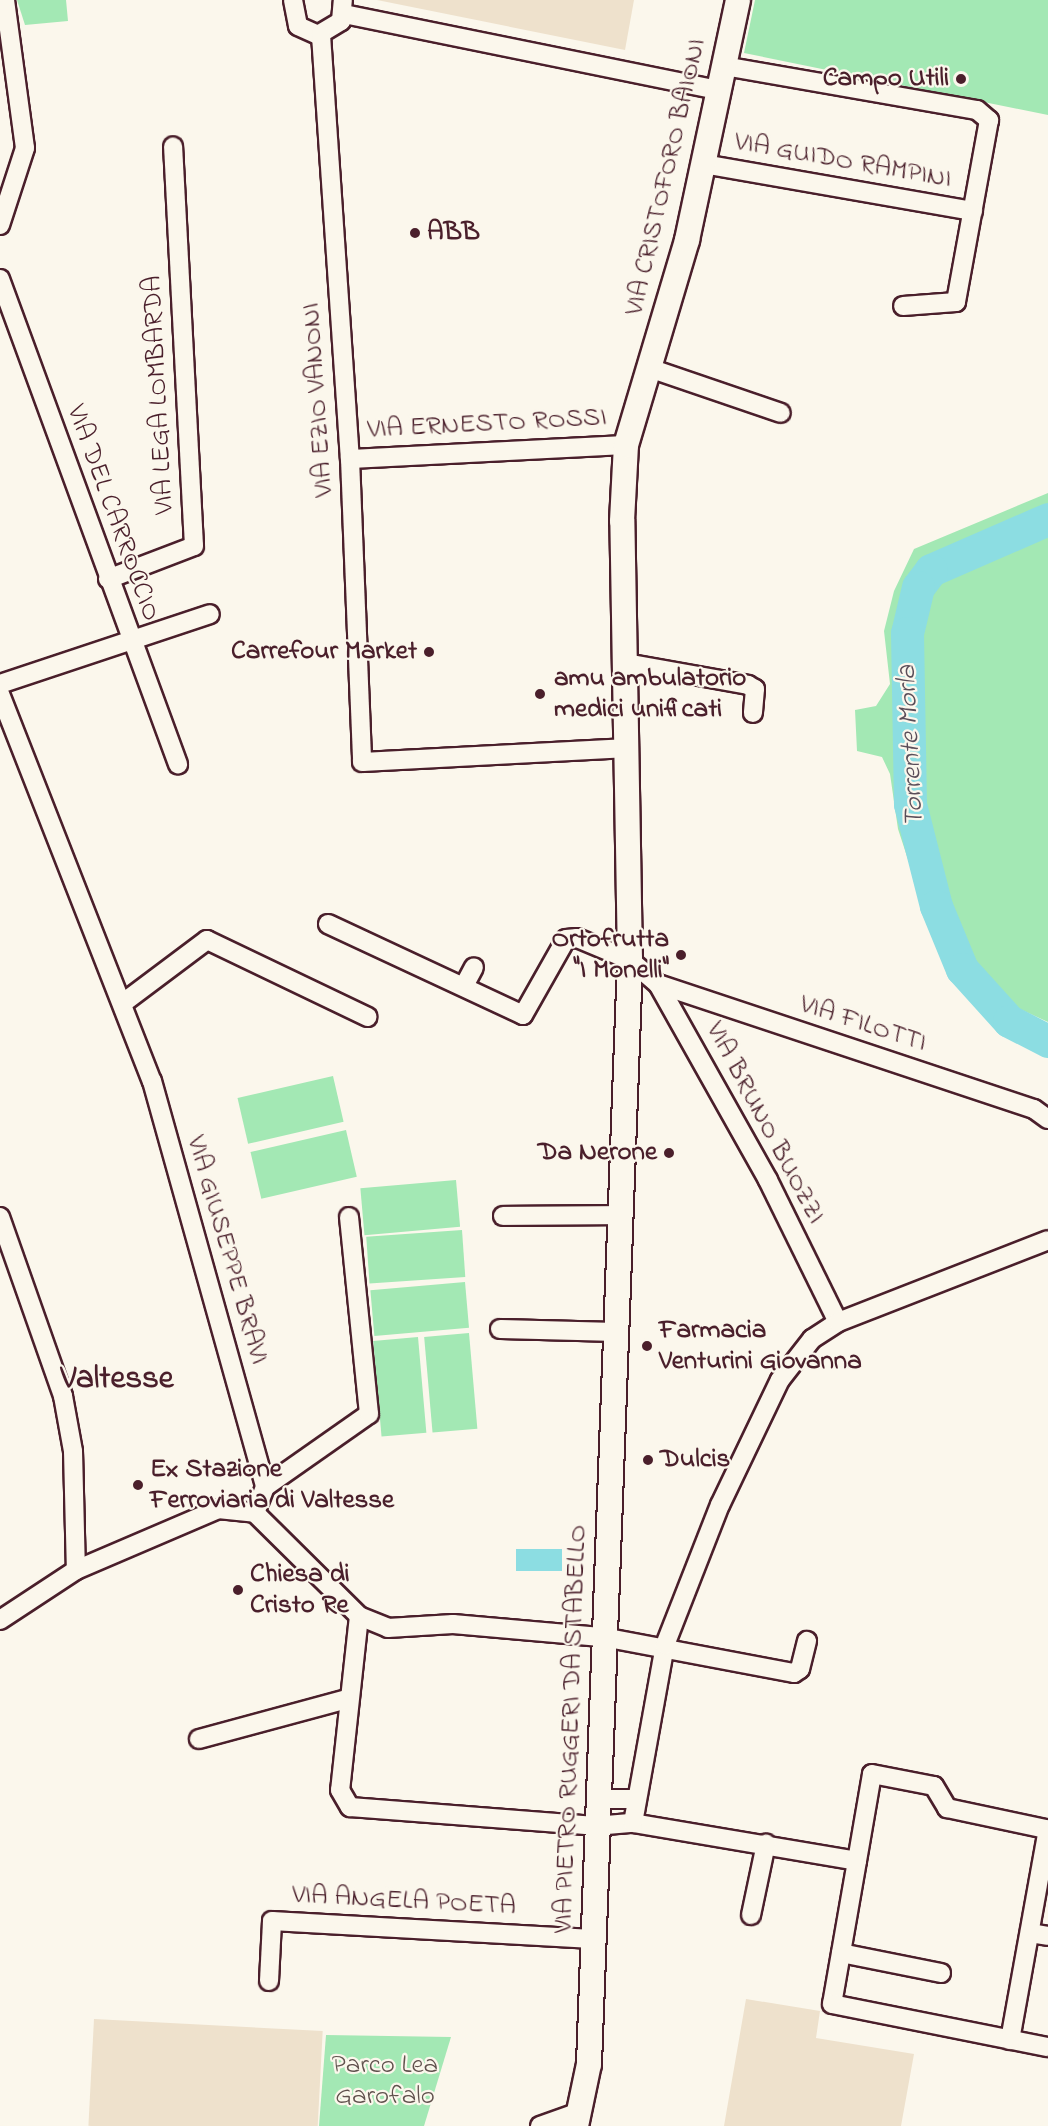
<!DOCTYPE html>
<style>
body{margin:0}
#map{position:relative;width:1048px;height:2126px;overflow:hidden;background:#fbf7ec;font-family:"Indie Flower",sans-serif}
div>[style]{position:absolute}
.built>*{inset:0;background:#eee1cc;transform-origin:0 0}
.green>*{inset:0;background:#a3e8b4;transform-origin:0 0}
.water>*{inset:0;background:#8cdde2;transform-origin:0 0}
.river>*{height:33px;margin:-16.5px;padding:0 16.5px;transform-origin:16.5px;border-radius:16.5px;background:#8cdde2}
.roads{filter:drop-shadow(2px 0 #4a1f2b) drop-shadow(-2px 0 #4a1f2b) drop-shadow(0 2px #4a1f2b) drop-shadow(0 -2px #4a1f2b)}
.street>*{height:18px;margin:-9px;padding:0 9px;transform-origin:9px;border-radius:9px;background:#fbf7ec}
.secondary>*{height:24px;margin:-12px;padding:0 12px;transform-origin:12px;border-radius:12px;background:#fbf7ec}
.dots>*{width:16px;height:16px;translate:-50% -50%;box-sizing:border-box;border:3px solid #fbf7ec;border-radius:50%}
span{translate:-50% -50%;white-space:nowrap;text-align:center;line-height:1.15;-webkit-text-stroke:4.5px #fbf7ec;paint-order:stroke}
.poi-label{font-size:27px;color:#4a1f2b;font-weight:700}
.right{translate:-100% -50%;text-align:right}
.left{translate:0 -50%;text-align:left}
.street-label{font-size:27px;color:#4a1f2b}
.park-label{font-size:27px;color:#60514d}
.water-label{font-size:28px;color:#5a4e59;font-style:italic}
.district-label{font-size:33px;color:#4a1f2b;font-weight:700}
</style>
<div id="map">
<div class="built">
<div style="clip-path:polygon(377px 0,634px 0,625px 50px)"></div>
<div style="clip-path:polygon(746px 1999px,820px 2011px,816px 2038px,914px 2054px,901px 2126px,724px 2126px)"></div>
<div style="left:94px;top:2019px;width:229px;height:107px;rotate:3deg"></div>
</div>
<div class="green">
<div style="clip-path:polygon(17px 0,66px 0,68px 21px,25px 25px)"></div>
<div style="clip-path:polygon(755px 0,1048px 0,1048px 115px,744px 53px)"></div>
<div style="clip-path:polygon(1048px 493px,1048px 1022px,1011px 1005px,969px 958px,938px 877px,922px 902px,898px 829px,890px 774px,882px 757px,857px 751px,855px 710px,876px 706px,890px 684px,884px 631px,894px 591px,914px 549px)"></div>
<div style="left:333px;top:1076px;width:47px;height:98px;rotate:77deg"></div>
<div style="left:346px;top:1130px;width:48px;height:98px;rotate:77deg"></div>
<div style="left:456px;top:1180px;width:47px;height:96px;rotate:85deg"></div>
<div style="left:462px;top:1230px;width:47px;height:96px;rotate:86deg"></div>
<div style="left:465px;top:1282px;width:46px;height:95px;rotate:85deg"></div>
<div style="left:469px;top:1333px;width:96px;height:45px;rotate:85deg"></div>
<div style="left:418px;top:1337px;width:96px;height:45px;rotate:85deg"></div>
<div style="clip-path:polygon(326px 2035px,451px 2037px,424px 2126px,319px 2126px)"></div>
</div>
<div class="water">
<div style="left:562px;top:1549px;width:22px;height:46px;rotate:90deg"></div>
</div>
<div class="river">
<div style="left:1048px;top:519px;width:128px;rotate:156.4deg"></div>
<div style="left:931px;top:570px;width:21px;rotate:127deg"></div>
<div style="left:918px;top:587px;width:47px;rotate:103.4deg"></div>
<div style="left:907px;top:633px;width:171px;rotate:89deg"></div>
<div style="left:910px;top:804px;width:105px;rotate:75.7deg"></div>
<div style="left:936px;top:906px;width:68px;rotate:67.6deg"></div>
<div style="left:962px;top:969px;width:70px;rotate:47.9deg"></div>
<div style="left:1009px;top:1021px;width:44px;rotate:27.1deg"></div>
</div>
<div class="roads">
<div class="street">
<div style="left:293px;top:0;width:26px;rotate:79deg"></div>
<div style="left:298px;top:26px;width:22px;rotate:24deg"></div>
<div style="left:318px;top:35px;width:27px;rotate:-31deg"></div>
<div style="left:341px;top:21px;width:21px;rotate:-85deg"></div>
<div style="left:344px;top:14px;width:382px;rotate:11.5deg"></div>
<div style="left:321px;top:35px;width:425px;rotate:86.1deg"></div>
<div style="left:350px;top:459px;width:303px;rotate:87.7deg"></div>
<div style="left:362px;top:762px;width:267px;rotate:-3deg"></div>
<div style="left:724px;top:66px;width:257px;rotate:9.9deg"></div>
<div style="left:977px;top:110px;width:16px;rotate:40deg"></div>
<div style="left:989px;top:120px;width:185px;rotate:100.3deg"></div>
<div style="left:956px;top:302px;width:53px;rotate:175.7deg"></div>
<div style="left:703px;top:164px;width:274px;rotate:9.9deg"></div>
<div style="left:0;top:225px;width:81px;rotate:-72deg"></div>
<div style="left:25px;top:148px;width:149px;rotate:-97.7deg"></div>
<div style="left:0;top:279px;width:517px;rotate:69.85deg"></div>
<div style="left:649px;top:368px;width:139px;rotate:18.8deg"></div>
<div style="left:350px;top:459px;width:276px;rotate:-2.9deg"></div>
<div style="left:108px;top:579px;width:92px;rotate:-21deg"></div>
<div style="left:194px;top:546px;width:400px;rotate:-93deg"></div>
<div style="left:626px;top:663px;width:124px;rotate:10.2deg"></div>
<div style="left:748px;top:685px;width:8px;rotate:30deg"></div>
<div style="left:755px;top:689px;width:24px;rotate:95deg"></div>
<div style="left:0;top:684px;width:221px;rotate:-18.4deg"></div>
<div style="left:0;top:694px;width:416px;rotate:68.6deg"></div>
<div style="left:152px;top:1081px;width:421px;rotate:74.4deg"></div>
<div style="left:265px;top:1487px;width:28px;rotate:111deg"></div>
<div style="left:328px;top:924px;width:215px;rotate:25deg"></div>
<div style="left:523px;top:1015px;width:87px;rotate:-60.5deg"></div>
<div style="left:566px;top:939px;width:11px;rotate:-5deg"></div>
<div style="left:577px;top:938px;width:57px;rotate:22.5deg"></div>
<div style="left:630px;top:960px;width:37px;rotate:41deg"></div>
<div style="left:658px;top:984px;width:225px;rotate:60.7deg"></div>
<div style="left:768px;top:1180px;width:158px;rotate:63.8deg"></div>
<div style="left:658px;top:984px;width:396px;rotate:18.4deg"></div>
<div style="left:1034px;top:1109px;width:17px;rotate:36deg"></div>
<div style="left:464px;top:986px;width:21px;rotate:-62deg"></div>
<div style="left:123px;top:1003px;width:105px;rotate:-36.9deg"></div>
<div style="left:207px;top:940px;width:178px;rotate:25.6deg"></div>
<div style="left:503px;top:1216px;width:118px;rotate:-0.5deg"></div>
<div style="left:0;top:1217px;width:190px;rotate:70.6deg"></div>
<div style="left:63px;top:1396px;width:56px;rotate:79.7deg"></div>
<div style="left:73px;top:1451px;width:119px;rotate:88.6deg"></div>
<div style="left:500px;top:1329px;width:117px;rotate:1.5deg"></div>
<div style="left:265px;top:1487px;width:127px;rotate:-35.1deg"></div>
<div style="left:369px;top:1414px;width:198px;rotate:-95.8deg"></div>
<div style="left:359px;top:1616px;width:175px;rotate:96.2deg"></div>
<div style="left:340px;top:1790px;width:20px;rotate:60deg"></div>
<div style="left:350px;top:1807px;width:246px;rotate:4.4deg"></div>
<div style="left:595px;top:1826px;width:38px;rotate:-5deg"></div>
<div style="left:633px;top:1823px;width:227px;rotate:9.6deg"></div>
<div style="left:857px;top:1861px;width:145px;rotate:99.9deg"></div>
<div style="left:832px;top:2004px;width:220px;rotate:11.3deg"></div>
<div style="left:0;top:1620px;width:91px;rotate:-33.3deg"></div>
<div style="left:76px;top:1570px;width:155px;rotate:-23.2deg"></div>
<div style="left:218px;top:1509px;width:37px;rotate:6deg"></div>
<div style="left:255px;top:1513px;width:146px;rotate:44.7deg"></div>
<div style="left:359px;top:1616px;width:31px;rotate:22deg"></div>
<div style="left:388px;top:1628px;width:65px;rotate:-3.5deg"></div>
<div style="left:453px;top:1624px;width:151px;rotate:5deg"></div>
<div style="left:603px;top:1637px;width:194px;rotate:10.7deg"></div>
<div style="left:794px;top:1673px;width:7px;rotate:-34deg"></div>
<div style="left:800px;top:1669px;width:29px;rotate:-76deg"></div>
<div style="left:199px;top:1739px;width:153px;rotate:-15.1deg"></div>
<div style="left:597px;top:1799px;width:36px"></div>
<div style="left:633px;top:1823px;width:181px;rotate:-79.8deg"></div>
<div style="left:665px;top:1645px;width:150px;rotate:-68.6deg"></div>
<div style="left:720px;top:1505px;width:139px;rotate:-64.4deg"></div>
<div style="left:780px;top:1380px;width:52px;rotate:-52deg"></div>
<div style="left:812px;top:1339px;width:31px;rotate:-33deg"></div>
<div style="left:838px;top:1322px;width:225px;rotate:-21.3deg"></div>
<div style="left:857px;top:1861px;width:88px;rotate:-80.2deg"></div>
<div style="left:872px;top:1774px;width:63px;rotate:11deg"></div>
<div style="left:934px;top:1786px;width:26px;rotate:59deg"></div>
<div style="left:947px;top:1808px;width:101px;rotate:12deg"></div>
<div style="left:751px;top:1915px;width:73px;rotate:-78.1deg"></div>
<div style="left:1030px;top:1933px;width:18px;rotate:9deg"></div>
<div style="left:841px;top:1953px;width:102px;rotate:11.3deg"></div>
<div style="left:269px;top:1981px;width:60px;rotate:-87.1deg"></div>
<div style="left:272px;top:1921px;width:321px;rotate:3.2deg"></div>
<div style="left:1010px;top:2040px;width:214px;rotate:-79.8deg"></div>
<div style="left:540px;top:2126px;width:41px;rotate:-19.7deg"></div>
</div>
<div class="secondary">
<div style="left:576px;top:2126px;width:63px;rotate:-78.2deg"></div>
<div style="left:589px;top:2064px;width:1105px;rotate:-87.87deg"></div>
<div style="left:630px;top:960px;width:439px;rotate:-91deg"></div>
<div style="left:622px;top:521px;width:76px;rotate:-87deg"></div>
<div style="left:626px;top:445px;width:214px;rotate:-73.4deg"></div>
<div style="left:687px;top:240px;width:245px;rotate:-78deg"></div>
</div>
</div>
<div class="dots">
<div style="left:961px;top:79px;background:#4a1f2b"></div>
<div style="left:415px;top:233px;background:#4a1f2b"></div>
<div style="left:429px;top:652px;background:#4a1f2b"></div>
<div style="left:540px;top:694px;background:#4a1f2b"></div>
<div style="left:681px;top:955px;background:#4a1f2b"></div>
<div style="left:669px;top:1153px;background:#4a1f2b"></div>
<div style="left:647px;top:1346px;background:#4a1f2b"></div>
<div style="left:648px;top:1460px;background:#4a1f2b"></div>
<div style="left:138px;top:1485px;background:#4a1f2b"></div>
<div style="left:238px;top:1590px;background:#4a1f2b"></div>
</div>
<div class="poi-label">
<span class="right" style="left:949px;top:79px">Campo Utili</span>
<span class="left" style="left:427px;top:233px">ABB</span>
<span class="right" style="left:417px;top:652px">Carrefour Market</span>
<span class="left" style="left:554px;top:694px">amu ambulatorio<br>medici unificati</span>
<span class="right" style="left:669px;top:955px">Ortofrutta<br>"I Monelli"</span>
<span class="right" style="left:657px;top:1153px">Da Nerone</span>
<span class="left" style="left:659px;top:1346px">Farmacia<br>Venturini Giovanna</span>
<span class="left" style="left:660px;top:1460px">Dulcis</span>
<span class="left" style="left:150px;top:1485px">Ex Stazione<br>Ferroviaria di Valtesse</span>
<span class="left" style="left:250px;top:1590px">Chiesa di<br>Cristo Re</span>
</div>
<div class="street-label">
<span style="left:843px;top:161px;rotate:10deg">VIA GUIDO RAMPINI</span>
<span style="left:666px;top:177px;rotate:-77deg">VIA CRISTOFORO BAIONI</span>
<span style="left:159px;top:395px;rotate:-93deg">VIA LEGA LOMBARDA</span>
<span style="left:318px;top:400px;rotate:-94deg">VIA EZIO VANONI</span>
<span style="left:487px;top:424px;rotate:-3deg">VIA ERNESTO ROSSI</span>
<span style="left:113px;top:513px;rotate:70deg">VIA DEL CARROCCIO</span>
<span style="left:863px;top:1024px;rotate:18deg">VIA FILOTTI</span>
<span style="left:765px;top:1123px;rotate:62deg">VIA BRUNO BUOZZI</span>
<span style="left:227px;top:1250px;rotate:74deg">VIA GIUSEPPE BRAVI</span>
<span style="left:571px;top:1729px;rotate:-88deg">VIA PIETRO RUGGERI DA STABELLO</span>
<span style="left:404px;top:1901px;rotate:3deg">VIA ANGELA POETA</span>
</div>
<div class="park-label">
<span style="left:385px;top:2081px">Parco Lea<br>Garofalo</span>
</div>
<div class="water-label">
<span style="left:912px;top:746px;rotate:-93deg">Torrente Morla</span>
</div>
<div class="district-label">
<span style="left:117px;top:1380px">Valtesse</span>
</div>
</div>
